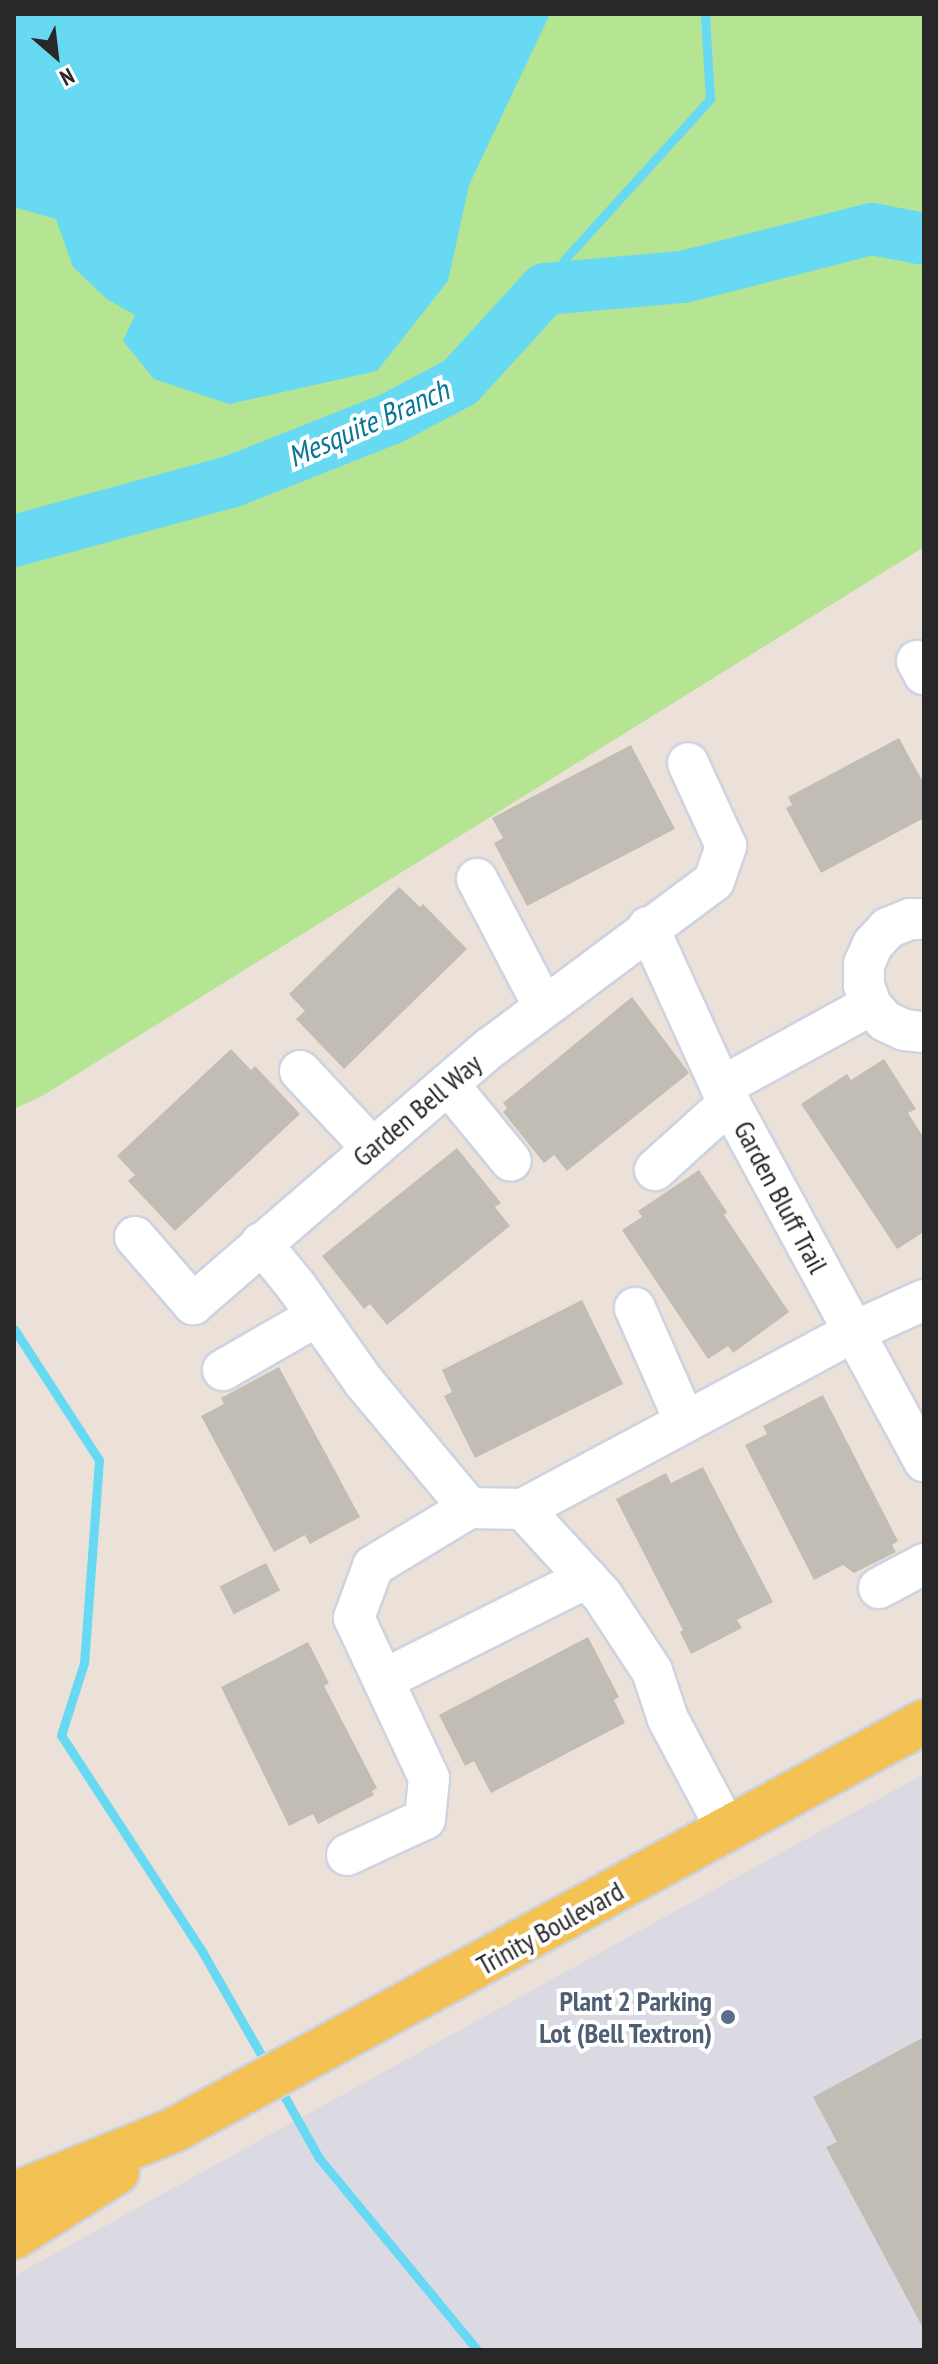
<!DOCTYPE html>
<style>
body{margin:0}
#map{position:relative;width:938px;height:2364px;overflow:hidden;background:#ebe1d8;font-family:"PT Sans Narrow",sans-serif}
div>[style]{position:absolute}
.industrial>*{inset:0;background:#dbdae3}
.green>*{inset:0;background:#b5e492}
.water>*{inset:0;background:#67d9f2}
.stream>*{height:9px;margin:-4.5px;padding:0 4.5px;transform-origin:4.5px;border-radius:4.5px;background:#67d9f2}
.river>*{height:52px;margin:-26px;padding:0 26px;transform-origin:26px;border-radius:26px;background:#67d9f2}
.building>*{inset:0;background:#c2bdb4;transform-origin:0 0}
.roads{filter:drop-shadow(2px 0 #ced3e2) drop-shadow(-2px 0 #ced3e2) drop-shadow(0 2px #ced3e2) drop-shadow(0 -2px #ced3e2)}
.minor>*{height:40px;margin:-20px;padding:0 20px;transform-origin:20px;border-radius:20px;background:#fff}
.major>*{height:44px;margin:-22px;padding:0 22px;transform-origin:22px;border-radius:22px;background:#f4c154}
.dots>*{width:22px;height:22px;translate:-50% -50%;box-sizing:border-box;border:4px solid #fff;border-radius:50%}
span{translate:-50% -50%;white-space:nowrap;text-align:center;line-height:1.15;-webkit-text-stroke:8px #fff;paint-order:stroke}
.street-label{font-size:28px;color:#282828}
.service-label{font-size:28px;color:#4e5e75;font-weight:700}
.right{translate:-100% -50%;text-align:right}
.water-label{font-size:30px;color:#09759a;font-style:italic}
.frame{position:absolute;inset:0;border:16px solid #282828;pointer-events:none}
.north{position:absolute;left:16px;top:16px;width:80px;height:80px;-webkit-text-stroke:6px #fff;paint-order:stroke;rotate:152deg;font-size:22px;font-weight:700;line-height:32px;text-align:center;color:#282828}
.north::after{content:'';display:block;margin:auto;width:28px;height:36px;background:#282828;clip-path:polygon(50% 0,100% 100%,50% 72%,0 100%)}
</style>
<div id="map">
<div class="industrial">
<div style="clip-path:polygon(924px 1774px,924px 2350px,14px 2350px,14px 2276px)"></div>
</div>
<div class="green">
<div style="clip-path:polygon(14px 14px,924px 14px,924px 547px,42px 1096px,14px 1109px)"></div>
</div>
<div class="water">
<div style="clip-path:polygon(14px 14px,550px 14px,469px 185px,448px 281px,377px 371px,229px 404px,154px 379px,123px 341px,135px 315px,107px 299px,73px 267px,56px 219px,14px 207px)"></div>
</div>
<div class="stream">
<div style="left:545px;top:289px;width:36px;rotate:-56deg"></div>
<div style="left:565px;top:259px;width:216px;rotate:-47.8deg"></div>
<div style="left:710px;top:99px;width:85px;rotate:-93.4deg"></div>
<div style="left:14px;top:1329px;width:156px;rotate:57deg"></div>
<div style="left:99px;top:1460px;width:204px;rotate:94.2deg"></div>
<div style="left:84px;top:1663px;width:76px;rotate:107.7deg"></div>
<div style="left:61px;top:1735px;width:260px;rotate:56.9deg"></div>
<div style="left:203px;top:1953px;width:129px;rotate:60.3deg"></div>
<div style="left:278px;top:2085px;width:84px;rotate:60.7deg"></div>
<div style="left:319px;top:2158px;width:249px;rotate:50.5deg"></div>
</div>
<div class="river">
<div style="left:14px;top:541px;width:227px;rotate:-15.3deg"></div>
<div style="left:233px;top:481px;width:171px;rotate:-21.6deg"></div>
<div style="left:392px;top:418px;width:77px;rotate:-27.9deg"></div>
<div style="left:460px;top:382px;width:126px;rotate:-47.6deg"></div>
<div style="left:545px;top:289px;width:139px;rotate:-5deg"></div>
<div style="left:683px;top:277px;width:195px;rotate:-14.3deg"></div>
<div style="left:872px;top:229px;width:53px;rotate:10.9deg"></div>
</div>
<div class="building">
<div style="clip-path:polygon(899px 738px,924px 784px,924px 818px,821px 873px,786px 808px,792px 805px,788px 797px)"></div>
<div style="clip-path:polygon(631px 745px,675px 829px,527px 906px,494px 843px,503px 838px,492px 818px)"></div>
<div style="clip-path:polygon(399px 887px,420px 907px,423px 904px,467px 949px,344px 1069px,296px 1019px,305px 1011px,289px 994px)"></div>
<div style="clip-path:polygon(632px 997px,689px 1073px,567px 1171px,554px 1155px,544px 1163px,503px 1112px,507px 1108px,503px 1103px)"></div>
<div style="clip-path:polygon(231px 1049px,251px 1070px,255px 1066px,300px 1114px,175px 1231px,128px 1181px,135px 1175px,117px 1156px)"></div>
<div style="clip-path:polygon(884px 1059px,916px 1109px,908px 1113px,924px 1138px,924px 1232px,897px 1249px,801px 1104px,847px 1074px,851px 1080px)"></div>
<div style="clip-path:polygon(457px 1148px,501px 1203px,495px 1207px,510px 1226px,387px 1325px,370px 1304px,364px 1309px,322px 1256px)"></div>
<div style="clip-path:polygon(699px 1170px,727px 1212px,724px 1215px,789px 1312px,733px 1353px,728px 1346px,708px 1359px,622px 1230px,642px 1217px,638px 1211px)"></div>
<div style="clip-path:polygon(582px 1300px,623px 1384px,475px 1458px,444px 1396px,452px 1392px,442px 1370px)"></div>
<div style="clip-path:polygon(279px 1367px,360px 1517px,310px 1544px,305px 1535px,274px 1552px,201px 1416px,224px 1404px,221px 1398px)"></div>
<div style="clip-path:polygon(823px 1395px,898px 1541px,892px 1545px,896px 1552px,854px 1573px,843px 1565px,814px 1580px,745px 1445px,767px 1434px,763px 1426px)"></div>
<div style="clip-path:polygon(703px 1467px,773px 1602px,737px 1620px,742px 1628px,691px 1654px,680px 1632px,683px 1630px,616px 1499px,666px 1473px,671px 1483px)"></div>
<div style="left:266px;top:1563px;width:31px;height:52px;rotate:63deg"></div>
<div style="clip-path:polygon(588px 1637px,619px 1697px,614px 1700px,625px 1723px,491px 1793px,474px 1761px,465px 1766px,439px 1715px)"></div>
<div style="clip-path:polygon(308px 1642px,329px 1683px,324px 1686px,377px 1788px,372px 1791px,374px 1795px,318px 1824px,313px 1814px,289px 1826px,221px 1687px)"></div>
<div style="clip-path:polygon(924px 2037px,924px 2330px,826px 2147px,837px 2142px,813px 2097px)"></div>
</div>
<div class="roads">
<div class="minor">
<div style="left:917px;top:661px;width:15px;rotate:62deg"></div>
<div style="left:477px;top:879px;width:144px;rotate:62.4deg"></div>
<div style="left:924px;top:919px;width:14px;rotate:180deg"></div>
<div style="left:910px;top:919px;width:24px;rotate:158deg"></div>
<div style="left:888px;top:928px;width:22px;rotate:133deg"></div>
<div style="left:873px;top:944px;width:22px;rotate:114deg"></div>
<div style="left:864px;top:964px;width:21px;rotate:90deg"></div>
<div style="left:864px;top:985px;width:21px;rotate:71deg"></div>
<div style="left:871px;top:1005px;width:21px;rotate:49deg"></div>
<div style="left:885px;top:1021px;width:21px;rotate:25deg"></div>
<div style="left:904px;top:1030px;width:20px;rotate:6deg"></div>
<div style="left:648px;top:927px;width:176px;rotate:65.5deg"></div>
<div style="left:721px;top:1087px;width:426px;rotate:61.5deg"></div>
<div style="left:300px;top:1071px;width:105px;rotate:46.9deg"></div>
<div style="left:448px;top:1084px;width:99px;rotate:50.7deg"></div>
<div style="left:721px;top:1087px;width:171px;rotate:-28.7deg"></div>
<div style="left:655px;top:1170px;width:101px;rotate:-42.2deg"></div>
<div style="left:135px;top:1237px;width:89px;rotate:49.1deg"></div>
<div style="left:193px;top:1304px;width:392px;rotate:-40.8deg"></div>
<div style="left:490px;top:1048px;width:279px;rotate:-36.7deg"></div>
<div style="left:714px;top:881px;width:37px;rotate:-71deg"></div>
<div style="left:726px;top:846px;width:91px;rotate:-114.6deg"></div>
<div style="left:261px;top:1243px;width:55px;rotate:50.9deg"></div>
<div style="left:296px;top:1286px;width:118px;rotate:54.7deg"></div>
<div style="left:364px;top:1382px;width:164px;rotate:50.2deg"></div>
<div style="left:635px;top:1308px;width:124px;rotate:66.3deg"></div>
<div style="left:223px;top:1370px;width:108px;rotate:-29.9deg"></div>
<div style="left:523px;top:1509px;width:117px;rotate:47.4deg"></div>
<div style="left:602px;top:1595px;width:91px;rotate:56.7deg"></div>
<div style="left:652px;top:1671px;width:51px;rotate:71.6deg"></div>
<div style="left:668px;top:1719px;width:126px;rotate:62deg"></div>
<div style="left:879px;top:1588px;width:51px;rotate:-28.1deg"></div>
<div style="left:383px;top:1680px;width:228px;rotate:-26.6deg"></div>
<div style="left:347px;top:1855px;width:86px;rotate:-24.8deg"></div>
<div style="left:425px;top:1819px;width:41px;rotate:-84.4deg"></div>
<div style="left:429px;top:1778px;width:177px;rotate:-115.1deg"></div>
<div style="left:354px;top:1618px;width:55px;rotate:-69.9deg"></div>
<div style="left:373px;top:1566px;width:112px;rotate:-31.1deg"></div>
<div style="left:469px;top:1508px;width:54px;rotate:1.1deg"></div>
<div style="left:523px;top:1509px;width:374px;rotate:-28.2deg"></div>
<div style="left:853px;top:1332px;width:78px;rotate:-24.3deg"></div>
</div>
<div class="major">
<div style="left:14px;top:2194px;width:172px;rotate:-21.8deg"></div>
<div style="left:174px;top:2130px;width:854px;rotate:-28.55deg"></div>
<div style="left:14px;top:2237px;width:122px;rotate:-32.3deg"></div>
</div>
</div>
<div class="dots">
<div style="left:728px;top:2017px;background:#5c6f8a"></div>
</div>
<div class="street-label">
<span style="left:417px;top:1110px;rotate:-40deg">Garden Bell Way</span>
<span style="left:781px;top:1197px;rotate:62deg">Garden Bluff Trail</span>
<span style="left:550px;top:1928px;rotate:-29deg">Trinity Boulevard</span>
</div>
<div class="service-label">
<span class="right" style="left:712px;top:2017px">Plant 2 Parking<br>Lot (Bell Textron)</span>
</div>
<div class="water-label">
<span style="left:368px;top:423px;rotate:-24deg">Mesquite Branch</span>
</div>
<div class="frame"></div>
<div class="north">N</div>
</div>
